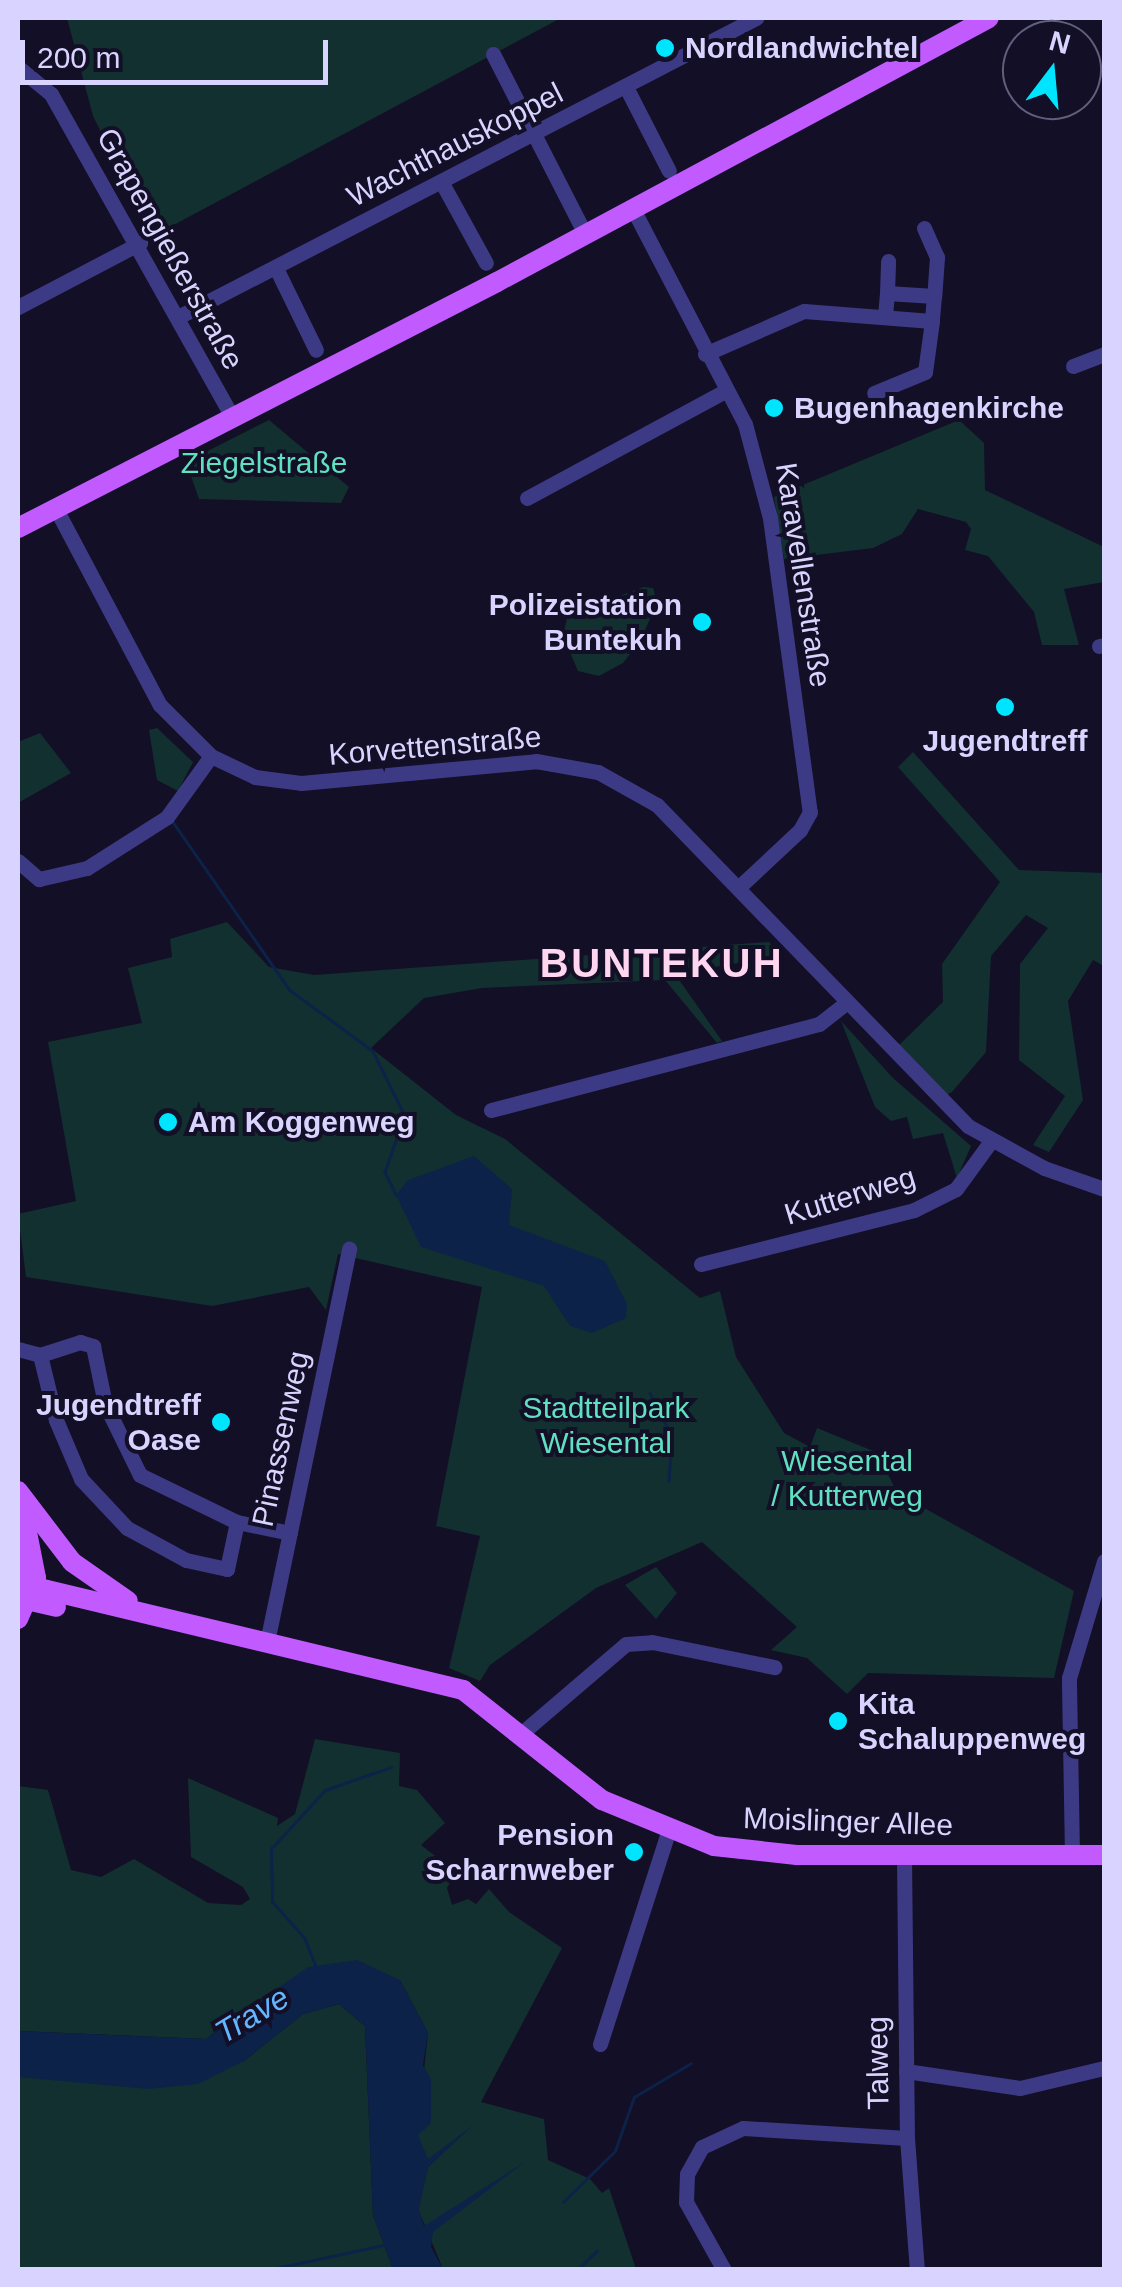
<!DOCTYPE html>
<meta charset="utf-8">
<style>
body{margin:0}
#map{position:relative;width:1122px;height:2287px;overflow:hidden;background:#130f26;font-family:Helvetica,sans-serif}
div>[style]{position:absolute}
.green>*{inset:0;background:#12302f}
.water>*{inset:0;background:#0c2248}
.stream>*{height:2.5px;margin:-1.25px;padding:0 1.25px;transform-origin:1.25px;border-radius:1.25px;background:#0c2248}
.minor>*{height:15px;margin:-7.5px;padding:0 7.5px;transform-origin:7.5px;border-radius:7.5px;background:#3d3a85}
.major>*{height:20px;margin:-10px;padding:0 10px;transform-origin:10px;border-radius:10px;background:#c25bff}
.dots>*{width:28px;height:28px;translate:-50% -50%;box-sizing:border-box;border:5px solid #130f26;border-radius:50%}
span{translate:-50% -50%;white-space:nowrap;text-align:center;line-height:1.15;-webkit-text-stroke:8px #130f26;paint-order:stroke}
.poi-label{font-size:30px;color:#d9d4ff;font-weight:700}
.left{translate:0 -50%;text-align:left}
.right{translate:-100% -50%;text-align:right}
.street-label{font-size:30px;color:#d9d4ff}
.park-label{font-size:30px;color:#5fe0c0}
.water-label{font-size:32px;color:#62b6ff;font-style:italic}
.district-label{font-size:40px;color:#ffd6f0;font-weight:700;letter-spacing:2.5px}
.frame{position:absolute;inset:0;border:20px solid #d9d4ff;pointer-events:none}
.north{position:absolute;left:1002px;top:20px;width:100px;height:100px;box-sizing:border-box;background:#130f26;border:2px solid #625e7d;border-radius:50%;rotate:16deg;font-size:28px;font-weight:700;line-height:40px;text-align:center;color:#d9d4ff}
.north::after{content:'';display:block;margin:auto;width:35px;height:45px;background:#00e5ff;clip-path:polygon(50% 0,100% 100%,50% 72%,0 100%)}
.scale{position:absolute;left:20px;top:40px;width:308px;height:45px;box-sizing:border-box;border:5px solid #d9d4ff;border-top:0;padding-left:12px;font-size:30px;line-height:35px;white-space:nowrap;color:#d9d4ff;-webkit-text-stroke:8px #130f26;paint-order:stroke}
</style>
<div id="map">
<div class="green">
<div style="clip-path:polygon(67px 18px,561px 18px,153px 236px,93px 116px)"></div>
<div style="clip-path:polygon(269px 420px,349px 487px,341px 503px,199px 499px,186px 462px)"></div>
<div style="clip-path:polygon(959px 420px,984px 443px,985px 490px,1104px 547px,1104px 582px,1064px 589px,1079px 645px,1042px 645px,1034px 612px,988px 556px,965px 550px,971px 529px,966px 522px,918px 509px,902px 534px,873px 548px,784px 559px,774px 497px)"></div>
<div style="clip-path:polygon(644px 587px,653px 588px,657px 602px,641px 640px,623px 663px,599px 676px,578px 671px,563px 636px,568px 614px)"></div>
<div style="clip-path:polygon(157px 728px,193px 762px,178px 791px,157px 780px,149px 730px)"></div>
<div style="clip-path:polygon(40px 733px,71px 773px,18px 803px,18px 742px)"></div>
<div style="clip-path:polygon(913px 752px,1019px 870px,1104px 873px,1104px 966px,1093px 960px,1068px 1001px,1083px 1100px,1049px 1152px,1033px 1145px,1065px 1096px,1019px 1060px,1020px 964px,1048px 928px,1026px 915px,991px 956px,986px 1052px,952px 1092px,937px 1100px,892px 1052px,943px 1002px,942px 964px,1000px 882px,898px 767px)"></div>
<div style="clip-path:polygon(227px 922px,269px 967px,314px 975px,769px 942px,777px 952px,767px 958px,675px 974px,722px 1041px,717px 1043px,665px 980px,482px 988px,424px 998px,371px 1048px,456px 1115px,505px 1139px,700px 1298px,720px 1291px,736px 1357px,784px 1433px,810px 1447px,817px 1428px,878px 1453px,897px 1493px,1074px 1591px,1054px 1678px,868px 1673px,847px 1694px,807px 1658px,771px 1650px,797px 1627px,702px 1542px,596px 1588px,490px 1665px,480px 1681px,449px 1668px,480px 1536px,436px 1526px,482px 1287px,338px 1254px,326px 1310px,309px 1287px,212px 1306px,26px 1277px,18px 1214px,76px 1201px,48px 1042px,142px 1023px,128px 968px,172px 957px,170px 939px)"></div>
<div style="clip-path:polygon(841px 1021px,893px 1078px,971px 1146px,957px 1178px,943px 1133px,913px 1139px,907px 1117px,891px 1121px,875px 1107px)"></div>
<div style="clip-path:polygon(656px 1567px,677px 1593px,656px 1619px,625px 1585px)"></div>
<div style="clip-path:polygon(315px 1739px,400px 1753px,399px 1786px,417px 1790px,445px 1823px,421px 1845px,456px 1872px,447px 1888px,452px 1905px,468px 1899px,476px 1904px,489px 1889px,509px 1912px,562px 1948px,481px 2102px,544px 2119px,548px 2160px,590px 2179px,602px 2193px,609px 2188px,636px 2269px,443px 2269px,418px 2209px,428px 2167px,462px 2135px,428px 2160px,417px 2135px,428px 2033px,400px 1980px,258px 1999px,206px 2039px,18px 2031px,18px 1786px,48px 1790px,71px 1870px,101px 1877px,134px 1859px,208px 1903px,241px 1905px,250px 1899px,243px 1887px,191px 1857px,188px 1778px,278px 1818px,277px 1826px,295px 1814px)"></div>
<div style="clip-path:polygon(339px 2004px,365px 2026px,373px 2215px,393px 2269px,18px 2269px,18px 2077px,244px 2061px,303px 2014px)"></div>
</div>
<div class="water">
<div style="clip-path:polygon(474px 1156px,512px 1189px,509px 1225px,605px 1261px,627px 1304px,626px 1318px,592px 1333px,570px 1326px,544px 1286px,421px 1247px,396px 1195px,408px 1180px)"></div>
<div style="clip-path:polygon(357px 1960px,400px 1980px,428px 2033px,423px 2065px,431px 2079px,431px 2123px,418px 2135px,428px 2159px,473px 2125px,428px 2167px,419px 2209px,424px 2226px,526px 2161px,433px 2232px,431px 2247px,443px 2269px,393px 2269px,373px 2215px,365px 2026px,339px 2004px,303px 2014px,244px 2061px,198px 2084px,148px 2089px,18px 2077px,18px 2031px,206px 2039px,308px 1967px)"></div>
</div>
<div class="stream">
<div style="left:171px;top:819px;width:208px;rotate:55.2deg"></div>
<div style="left:290px;top:990px;width:103px;rotate:36.3deg"></div>
<div style="left:373px;top:1051px;width:72px;rotate:63.8deg"></div>
<div style="left:405px;top:1116px;width:59px;rotate:109.7deg"></div>
<div style="left:385px;top:1172px;width:25px;rotate:64deg"></div>
<div style="left:650px;top:1393px;width:48px;rotate:62.9deg"></div>
<div style="left:672px;top:1436px;width:45px;rotate:93.8deg"></div>
<div style="left:315px;top:1965px;width:29px;rotate:-112deg"></div>
<div style="left:304px;top:1938px;width:48px;rotate:-131.6deg"></div>
<div style="left:272px;top:1902px;width:53px;rotate:-91.1deg"></div>
<div style="left:271px;top:1849px;width:80px;rotate:-47.5deg"></div>
<div style="left:325px;top:1790px;width:70px;rotate:-19.2deg"></div>
<div style="left:563px;top:2202px;width:73px;rotate:-44.4deg"></div>
<div style="left:615px;top:2151px;width:57px;rotate:-70.6deg"></div>
<div style="left:634px;top:2097px;width:66px;rotate:-30.8deg"></div>
<div style="left:267px;top:2270px;width:120px;rotate:-12.1deg"></div>
<div style="left:577px;top:2270px;width:28px;rotate:-44deg"></div>
</div>
<div class="minor">
<div style="left:493px;top:54px;width:202px;rotate:62.9deg"></div>
<div style="left:18px;top:67px;width:43px;rotate:39.3deg"></div>
<div style="left:51px;top:94px;width:369px;rotate:60.7deg"></div>
<div style="left:626px;top:87px;width:94px;rotate:62.9deg"></div>
<div style="left:442px;top:183px;width:91px;rotate:61.2deg"></div>
<div style="left:633px;top:209px;width:242px;rotate:62.5deg"></div>
<div style="left:745px;top:424px;width:97px;rotate:75.1deg"></div>
<div style="left:770px;top:518px;width:297px;rotate:82.3deg"></div>
<div style="left:810px;top:812px;width:21px;rotate:119deg"></div>
<div style="left:800px;top:830px;width:85px;rotate:136.9deg"></div>
<div style="left:924px;top:228px;width:32px;rotate:66deg"></div>
<div style="left:937px;top:257px;width:39px;rotate:94deg"></div>
<div style="left:276px;top:268px;width:91px;rotate:64deg"></div>
<div style="left:887px;top:293px;width:32px;rotate:-88deg"></div>
<div style="left:18px;top:307px;width:138px;rotate:-27.7deg"></div>
<div style="left:885px;top:316px;width:23px;rotate:-85deg"></div>
<div style="left:887px;top:293px;width:47px;rotate:3.7deg"></div>
<div style="left:934px;top:296px;width:25px;rotate:95deg"></div>
<div style="left:178px;top:317px;width:651px;rotate:-27.35deg"></div>
<div style="left:705px;top:354px;width:108px;rotate:-23.5deg"></div>
<div style="left:804px;top:311px;width:128px;rotate:4.5deg"></div>
<div style="left:932px;top:321px;width:51px;rotate:97.8deg"></div>
<div style="left:925px;top:372px;width:55px;rotate:157.6deg"></div>
<div style="left:1073px;top:366px;width:33px;rotate:-21deg"></div>
<div style="left:527px;top:498px;width:227px;rotate:-28.4deg"></div>
<div style="left:55px;top:507px;width:224px;rotate:62.1deg"></div>
<div style="left:160px;top:705px;width:72px;rotate:45deg"></div>
<div style="left:211px;top:756px;width:49px;rotate:25.5deg"></div>
<div style="left:255px;top:777px;width:46px;rotate:7.4deg"></div>
<div style="left:301px;top:783px;width:236px;rotate:-5.3deg"></div>
<div style="left:536px;top:761px;width:63px;rotate:10.1deg"></div>
<div style="left:598px;top:772px;width:68px;rotate:29.2deg"></div>
<div style="left:657px;top:805px;width:447px;rotate:45.9deg"></div>
<div style="left:968px;top:1126px;width:87px;rotate:28.9deg"></div>
<div style="left:1044px;top:1168px;width:64px;rotate:19.3deg"></div>
<div style="left:1099px;top:646px;width:5px;rotate:-11deg"></div>
<div style="left:18px;top:861px;width:28px;rotate:41deg"></div>
<div style="left:39px;top:879px;width:49px;rotate:-12.9deg"></div>
<div style="left:87px;top:868px;width:95px;rotate:-32.5deg"></div>
<div style="left:167px;top:817px;width:75px;rotate:-54.2deg"></div>
<div style="left:491px;top:1110px;width:339px;rotate:-14.7deg"></div>
<div style="left:819px;top:1024px;width:36px;rotate:-38deg"></div>
<div style="left:701px;top:1264px;width:220px;rotate:-14.2deg"></div>
<div style="left:914px;top:1210px;width:47px;rotate:-26.6deg"></div>
<div style="left:956px;top:1189px;width:59px;rotate:-53.9deg"></div>
<div style="left:18px;top:1349px;width:23px;rotate:15deg"></div>
<div style="left:40px;top:1355px;width:67px;rotate:76.2deg"></div>
<div style="left:56px;top:1420px;width:64px;rotate:67deg"></div>
<div style="left:81px;top:1479px;width:67px;rotate:46.8deg"></div>
<div style="left:127px;top:1528px;width:67px;rotate:28.5deg"></div>
<div style="left:186px;top:1560px;width:42px;rotate:12.4deg"></div>
<div style="left:227px;top:1569px;width:48px;rotate:-78deg"></div>
<div style="left:40px;top:1355px;width:42px;rotate:-18deg"></div>
<div style="left:80px;top:1342px;width:14px;rotate:17deg"></div>
<div style="left:93px;top:1346px;width:59px;rotate:78.3deg"></div>
<div style="left:105px;top:1404px;width:79px;rotate:63.8deg"></div>
<div style="left:140px;top:1475px;width:108px;rotate:25.9deg"></div>
<div style="left:237px;top:1522px;width:54px;rotate:11.7deg"></div>
<div style="left:267px;top:1642px;width:402px;rotate:-78.2deg"></div>
<div style="left:523px;top:1732px;width:135px;rotate:-40.5deg"></div>
<div style="left:626px;top:1644px;width:26px;rotate:-4deg"></div>
<div style="left:652px;top:1642px;width:125px;rotate:11.6deg"></div>
<div style="left:1072px;top:1855px;width:177px;rotate:-91deg"></div>
<div style="left:1069px;top:1678px;width:122px;rotate:-73.3deg"></div>
<div style="left:904px;top:1856px;width:282px;rotate:89.4deg"></div>
<div style="left:907px;top:2138px;width:132px;rotate:85.7deg"></div>
<div style="left:600px;top:2044px;width:223px;rotate:-72.2deg"></div>
<div style="left:906px;top:2071px;width:115px;rotate:8.5deg"></div>
<div style="left:1020px;top:2088px;width:86px;rotate:-13.4deg"></div>
<div style="left:724px;top:2270px;width:78px;rotate:-119.2deg"></div>
<div style="left:686px;top:2202px;width:28px;rotate:-88deg"></div>
<div style="left:687px;top:2174px;width:31px;rotate:-61deg"></div>
<div style="left:702px;top:2147px;width:45px;rotate:-24.9deg"></div>
<div style="left:743px;top:2128px;width:164px;rotate:3.5deg"></div>
</div>
<div class="major">
<div style="left:18px;top:528px;width:538px;rotate:-27.18deg"></div>
<div style="left:497px;top:282px;width:558px;rotate:-28.22deg"></div>
<div style="left:18px;top:1491px;width:89px;rotate:52.7deg"></div>
<div style="left:72px;top:1562px;width:68px;rotate:34.9deg"></div>
<div style="left:18px;top:1550px;width:27px;rotate:90deg"></div>
<div style="left:18px;top:1583px;width:458px;rotate:13.5deg"></div>
<div style="left:463px;top:1690px;width:177px;rotate:38.4deg"></div>
<div style="left:602px;top:1800px;width:121px;rotate:22.3deg"></div>
<div style="left:714px;top:1846px;width:83px;rotate:6.2deg"></div>
<div style="left:797px;top:1855px;width:307px"></div>
<div style="left:18px;top:1598px;width:39px;rotate:13deg"></div>
<div style="left:18px;top:1619px;width:45px;rotate:-66.3deg"></div>
<div style="left:36px;top:1578px;width:67px;rotate:-101.1deg"></div>
</div>
<div class="dots">
<div style="left:665px;top:48px;background:#00e5ff"></div>
<div style="left:774px;top:408px;background:#00e5ff"></div>
<div style="left:702px;top:622px;background:#00e5ff"></div>
<div style="left:1005px;top:707px;background:#00e5ff"></div>
<div style="left:168px;top:1122px;background:#00e5ff"></div>
<div style="left:221px;top:1422px;background:#00e5ff"></div>
<div style="left:838px;top:1721px;background:#00e5ff"></div>
<div style="left:634px;top:1852px;background:#00e5ff"></div>
</div>
<div class="poi-label">
<span class="left" style="left:685px;top:48px">Nordlandwichtel</span>
<span class="left" style="left:794px;top:408px">Bugenhagenkirche</span>
<span class="right" style="left:682px;top:622px">Polizeistation<br>Buntekuh</span>
<span style="left:1005px;top:741px">Jugendtreff</span>
<span class="left" style="left:188px;top:1122px">Am Koggenweg</span>
<span class="right" style="left:201px;top:1422px">Jugendtreff<br>Oase</span>
<span class="left" style="left:858px;top:1721px">Kita<br>Schaluppenweg</span>
<span class="right" style="left:614px;top:1852px">Pension<br>Scharnweber</span>
</div>
<div class="street-label">
<span style="left:455px;top:145px;rotate:-27deg">Wachthauskoppel</span>
<span style="left:170px;top:249px;rotate:61deg">Grapengießerstraße</span>
<span style="left:803px;top:575px;rotate:81deg">Karavellenstraße</span>
<span style="left:435px;top:746px;rotate:-5deg">Korvettenstraße</span>
<span style="left:850px;top:1196px;rotate:-17deg">Kutterweg</span>
<span style="left:281px;top:1439px;rotate:-78deg">Pinassenweg</span>
<span style="left:848px;top:1822px;rotate:2deg">Moislinger Allee</span>
<span style="left:878px;top:2063px;rotate:-91deg">Talweg</span>
</div>
<div class="park-label">
<span style="left:264px;top:463px">Ziegelstraße</span>
<span style="left:606px;top:1425px">Stadtteilpark<br>Wiesental</span>
<span style="left:847px;top:1478px">Wiesental<br>/ Kutterweg</span>
</div>
<div class="water-label">
<span style="left:252px;top:2015px;rotate:-31deg">Trave</span>
</div>
<div class="district-label">
<span style="left:662px;top:963px">BUNTEKUH</span>
</div>
<div class="frame"></div>
<div class="north">N</div>
<div class="scale">200 m</div>
</div>
